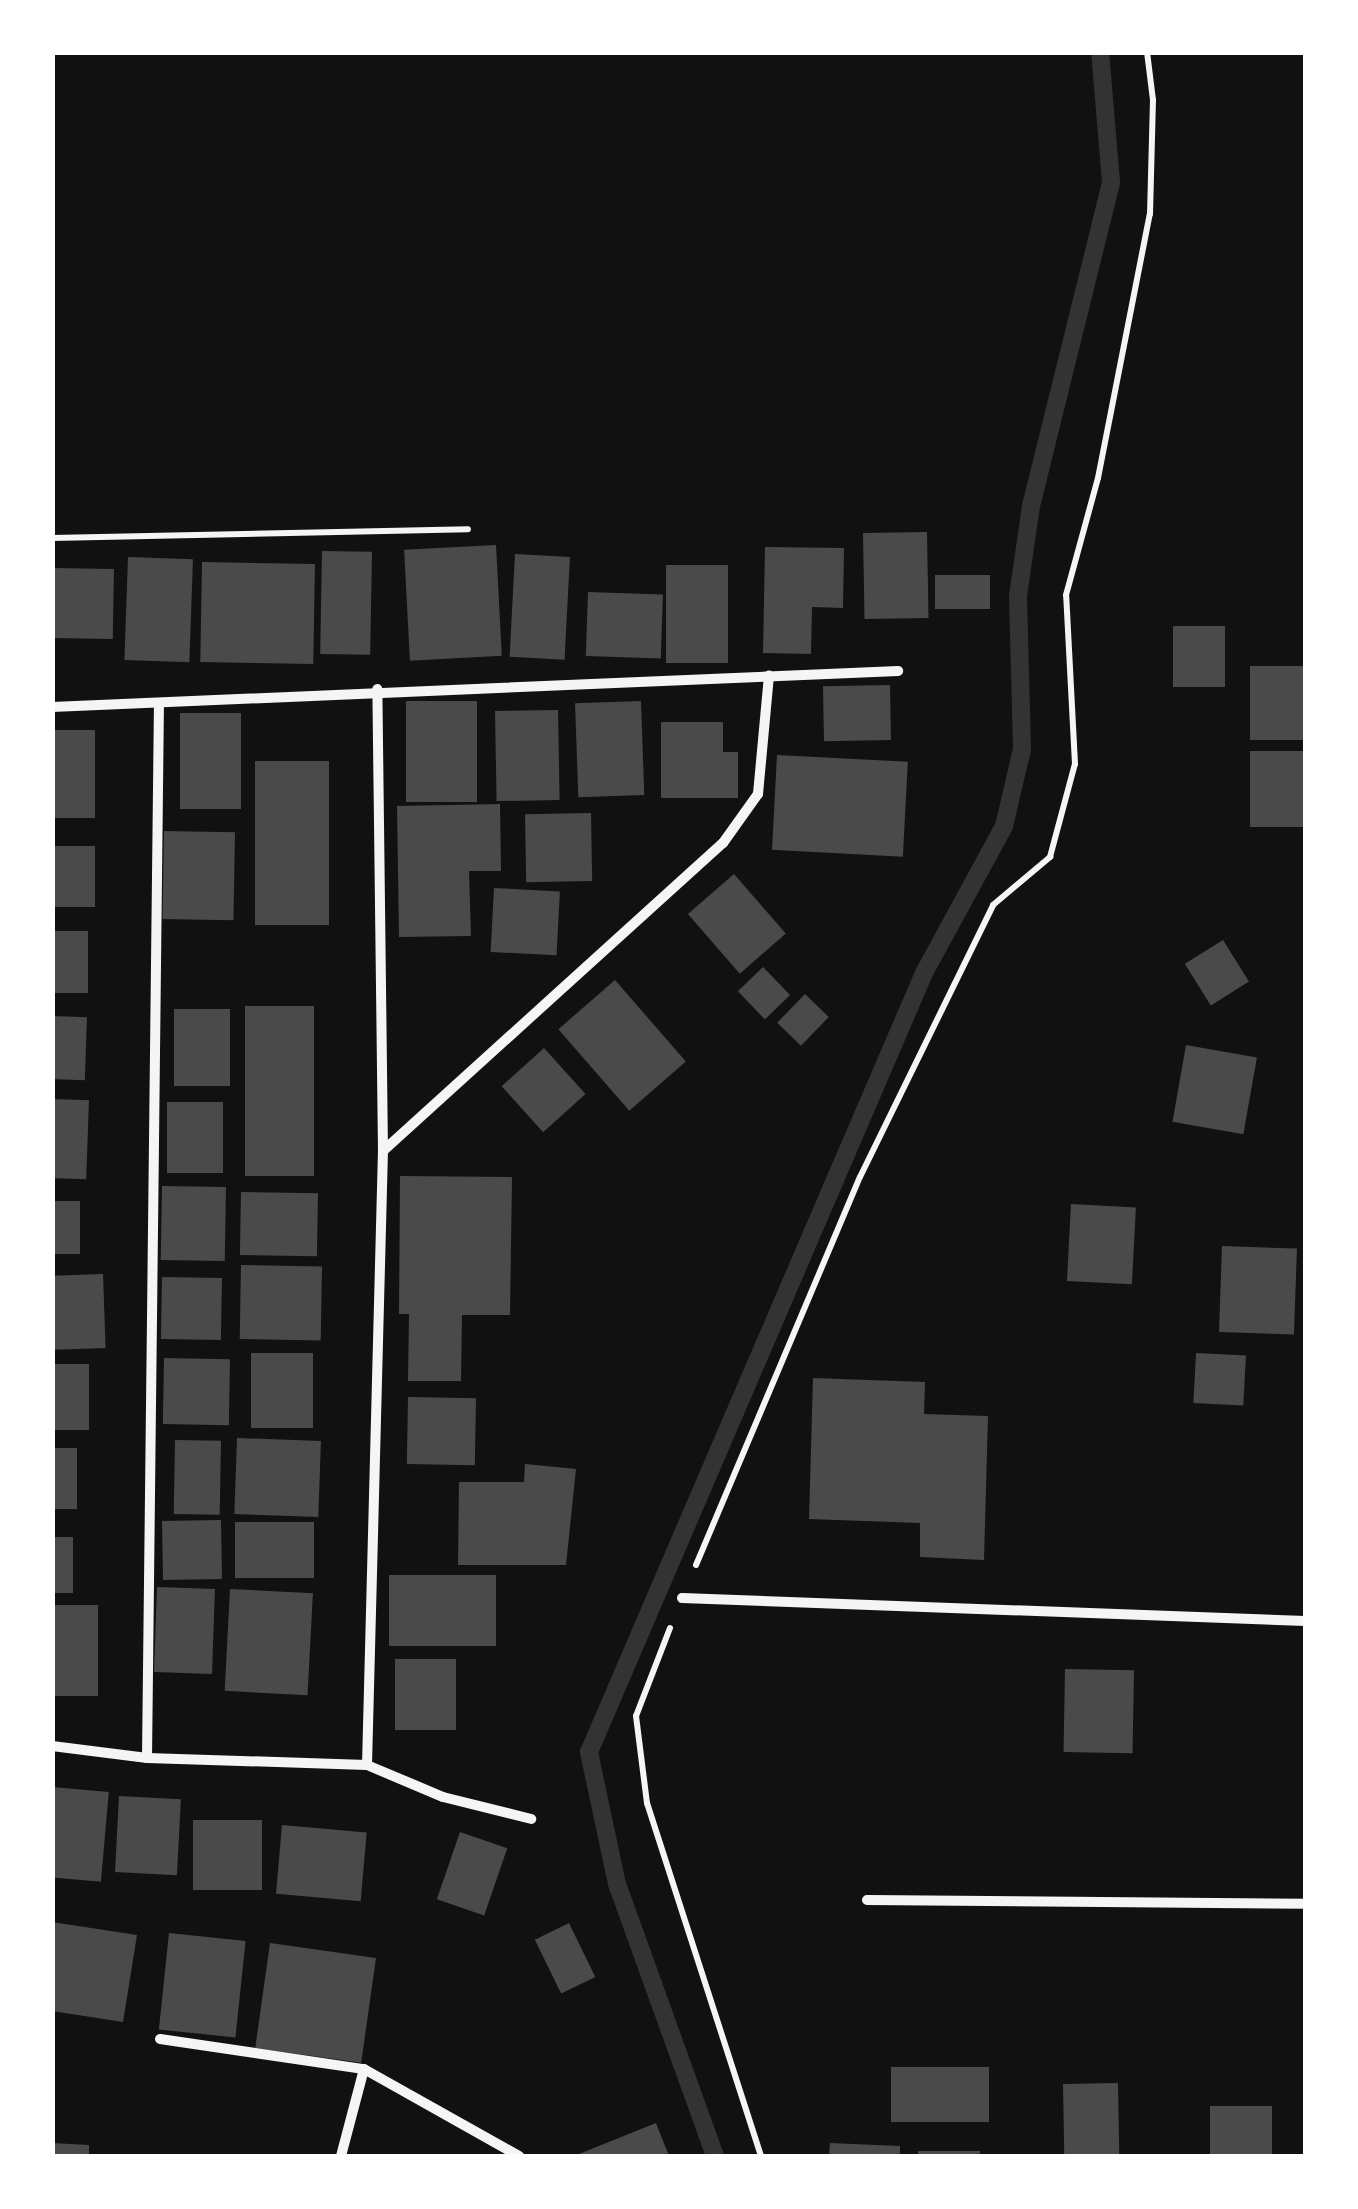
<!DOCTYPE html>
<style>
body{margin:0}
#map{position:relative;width:1358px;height:2209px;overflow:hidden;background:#111;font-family:"DM Sans",sans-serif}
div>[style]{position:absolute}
.stream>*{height:18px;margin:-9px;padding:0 9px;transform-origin:9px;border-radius:9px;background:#333}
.building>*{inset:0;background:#4a4a4a;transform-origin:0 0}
.path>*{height:6px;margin:-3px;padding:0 3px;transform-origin:3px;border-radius:3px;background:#f5f5f5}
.minor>*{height:10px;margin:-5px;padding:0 5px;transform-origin:5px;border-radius:5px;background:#f5f5f5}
span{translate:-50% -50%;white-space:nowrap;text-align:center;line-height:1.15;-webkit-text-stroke:9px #fff;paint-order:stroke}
.frame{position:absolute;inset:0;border:55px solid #fff;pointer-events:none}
</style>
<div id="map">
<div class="stream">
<div style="left:715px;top:2156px;width:289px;rotate:-109.8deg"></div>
<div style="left:617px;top:1884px;width:135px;rotate:-102deg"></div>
<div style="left:589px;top:1752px;width:848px;rotate:-66.73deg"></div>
<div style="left:924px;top:973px;width:167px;rotate:-61.4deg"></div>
<div style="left:1004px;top:826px;width:79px;rotate:-76.8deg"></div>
<div style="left:1022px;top:749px;width:153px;rotate:-91.5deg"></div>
<div style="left:1018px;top:596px;width:91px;rotate:-81.8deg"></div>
<div style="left:1031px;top:506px;width:334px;rotate:-76.1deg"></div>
<div style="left:1111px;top:182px;width:130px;rotate:-94.8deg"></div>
</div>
<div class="building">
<div style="left:927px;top:532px;width:86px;height:64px;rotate:89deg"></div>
<div style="left:496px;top:545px;width:111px;height:92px;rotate:87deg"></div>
<div style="clip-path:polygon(765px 547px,844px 548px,843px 608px,812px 607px,811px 654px,763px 653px)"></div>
<div style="left:322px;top:551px;width:50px;height:103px;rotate:1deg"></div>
<div style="left:515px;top:554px;width:55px;height:103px;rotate:3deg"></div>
<div style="left:128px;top:557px;width:65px;height:103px;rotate:2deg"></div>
<div style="left:202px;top:562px;width:113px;height:100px;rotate:1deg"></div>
<div style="left:728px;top:565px;width:98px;height:62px;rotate:90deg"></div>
<div style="left:52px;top:568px;width:62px;height:70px;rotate:1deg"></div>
<div style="left:935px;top:575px;width:55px;height:34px"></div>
<div style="left:588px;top:592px;width:75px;height:64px;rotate:2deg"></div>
<div style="left:1173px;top:626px;width:52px;height:61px"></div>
<div style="left:1306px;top:666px;width:74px;height:56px;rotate:90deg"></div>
<div style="left:890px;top:685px;width:55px;height:67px;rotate:89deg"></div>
<div style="left:406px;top:701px;width:71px;height:101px"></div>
<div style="left:641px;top:701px;width:94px;height:66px;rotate:88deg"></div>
<div style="left:558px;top:710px;width:90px;height:63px;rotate:89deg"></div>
<div style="left:180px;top:713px;width:61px;height:96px"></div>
<div style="clip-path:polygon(661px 722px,723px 722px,723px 752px,738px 752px,738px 798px,661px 798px)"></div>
<div style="left:52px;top:730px;width:43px;height:88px"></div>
<div style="left:1306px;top:751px;width:76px;height:56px;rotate:90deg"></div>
<div style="left:777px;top:755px;width:131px;height:95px;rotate:3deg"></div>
<div style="left:255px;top:761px;width:74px;height:164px"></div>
<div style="clip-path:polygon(500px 804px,501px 871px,469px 871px,471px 936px,399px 937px,397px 806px)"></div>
<div style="left:591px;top:813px;width:68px;height:66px;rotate:89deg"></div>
<div style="left:164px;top:831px;width:71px;height:88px;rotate:1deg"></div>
<div style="left:52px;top:846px;width:43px;height:61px"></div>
<div style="left:734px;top:874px;width:79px;height:61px;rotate:49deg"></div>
<div style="left:494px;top:888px;width:66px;height:64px;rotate:3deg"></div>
<div style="left:52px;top:931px;width:36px;height:62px"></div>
<div style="left:1223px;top:940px;width:49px;height:45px;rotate:58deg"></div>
<div style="left:763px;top:967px;width:39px;height:35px;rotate:46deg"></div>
<div style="left:615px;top:980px;width:108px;height:75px;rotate:49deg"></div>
<div style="left:805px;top:994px;width:33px;height:40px;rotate:44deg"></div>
<div style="left:245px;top:1006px;width:69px;height:170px"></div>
<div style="left:174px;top:1009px;width:56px;height:77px"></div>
<div style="left:52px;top:1016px;width:35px;height:63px;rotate:2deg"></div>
<div style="left:1186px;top:1045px;width:72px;height:78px;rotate:10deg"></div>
<div style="left:544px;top:1048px;width:62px;height:57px;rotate:48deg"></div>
<div style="left:52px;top:1099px;width:37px;height:79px;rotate:2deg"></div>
<div style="left:167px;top:1102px;width:56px;height:71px"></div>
<div style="clip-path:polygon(400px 1176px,512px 1177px,510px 1315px,462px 1315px,461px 1381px,408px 1381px,409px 1314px,399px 1314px)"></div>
<div style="left:162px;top:1186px;width:64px;height:74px;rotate:1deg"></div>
<div style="left:241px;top:1192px;width:77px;height:63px;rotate:1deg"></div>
<div style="left:52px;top:1201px;width:28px;height:53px"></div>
<div style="left:1071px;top:1204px;width:65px;height:77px;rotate:3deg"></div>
<div style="left:1222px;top:1246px;width:75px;height:86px;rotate:2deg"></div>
<div style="left:241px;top:1265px;width:81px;height:74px;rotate:1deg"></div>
<div style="left:103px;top:1274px;width:74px;height:51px;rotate:88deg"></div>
<div style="left:162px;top:1277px;width:60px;height:62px;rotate:1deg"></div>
<div style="left:251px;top:1353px;width:62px;height:75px"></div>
<div style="left:1196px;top:1353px;width:50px;height:50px;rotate:3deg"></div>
<div style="left:164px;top:1358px;width:66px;height:66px;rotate:1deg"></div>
<div style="left:52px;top:1364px;width:37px;height:66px"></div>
<div style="clip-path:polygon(813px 1378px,925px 1382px,924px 1414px,988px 1416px,984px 1560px,920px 1557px,920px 1523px,809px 1519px)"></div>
<div style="left:408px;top:1397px;width:68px;height:67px;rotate:1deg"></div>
<div style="left:237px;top:1438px;width:84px;height:76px;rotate:2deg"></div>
<div style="left:175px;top:1440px;width:46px;height:74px;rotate:1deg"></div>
<div style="left:52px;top:1448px;width:25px;height:61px"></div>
<div style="clip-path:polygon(525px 1464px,576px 1469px,566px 1565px,458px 1565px,459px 1482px,524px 1482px)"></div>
<div style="left:221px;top:1520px;width:59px;height:59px;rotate:89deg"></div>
<div style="left:314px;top:1522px;width:56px;height:79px;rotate:90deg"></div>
<div style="left:52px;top:1537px;width:21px;height:56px"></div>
<div style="left:389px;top:1575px;width:107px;height:71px"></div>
<div style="left:157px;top:1587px;width:58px;height:85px;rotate:2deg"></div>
<div style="left:230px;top:1589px;width:83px;height:102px;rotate:3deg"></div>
<div style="left:52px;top:1605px;width:46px;height:91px"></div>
<div style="left:395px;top:1659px;width:61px;height:71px"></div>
<div style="left:1065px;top:1669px;width:69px;height:83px;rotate:1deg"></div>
<div style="left:52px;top:1787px;width:57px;height:90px;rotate:5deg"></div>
<div style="left:119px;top:1796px;width:62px;height:76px;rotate:3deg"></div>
<div style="left:193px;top:1820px;width:69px;height:70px"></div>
<div style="left:282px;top:1825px;width:85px;height:69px;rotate:5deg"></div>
<div style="left:460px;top:1832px;width:50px;height:71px;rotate:19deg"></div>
<div style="clip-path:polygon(52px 1922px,137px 1935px,123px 2022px,52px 2011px)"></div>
<div style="left:569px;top:1923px;width:60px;height:38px;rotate:64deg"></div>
<div style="left:169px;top:1933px;width:77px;height:97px;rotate:6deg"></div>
<div style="left:270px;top:1943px;width:107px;height:106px;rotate:8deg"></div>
<div style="left:989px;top:2067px;width:55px;height:98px;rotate:90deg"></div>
<div style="left:1118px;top:2083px;width:73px;height:55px;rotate:89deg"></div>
<div style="left:1210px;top:2106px;width:62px;height:50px"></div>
<div style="clip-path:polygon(656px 2123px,669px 2156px,574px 2156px)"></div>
<div style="clip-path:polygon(52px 2143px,89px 2145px,89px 2156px,52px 2156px)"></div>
<div style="clip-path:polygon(830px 2143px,900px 2146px,900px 2156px,829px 2156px)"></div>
<div style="left:918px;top:2151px;width:62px;height:5px"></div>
</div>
<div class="path">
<div style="left:52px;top:538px;width:416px;rotate:-1.2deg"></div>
<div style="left:696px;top:1565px;width:421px;rotate:-67.1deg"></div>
<div style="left:860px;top:1177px;width:303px;rotate:-63.9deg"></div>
<div style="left:993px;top:905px;width:75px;rotate:-40.1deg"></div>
<div style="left:1050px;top:857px;width:96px;rotate:-75deg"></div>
<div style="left:1075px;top:764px;width:169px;rotate:-93deg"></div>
<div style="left:1066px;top:595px;width:121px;rotate:-74.7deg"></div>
<div style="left:1098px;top:478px;width:269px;rotate:-78.9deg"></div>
<div style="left:1150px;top:214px;width:114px;rotate:-88.5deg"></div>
<div style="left:1153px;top:100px;width:48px;rotate:-97.1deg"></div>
<div style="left:670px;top:1628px;width:94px;rotate:111.1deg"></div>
<div style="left:636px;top:1716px;width:88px;rotate:82.8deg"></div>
<div style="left:647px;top:1803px;width:371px;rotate:72.1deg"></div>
</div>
<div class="minor">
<div style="left:52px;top:707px;width:847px;rotate:-2.44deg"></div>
<div style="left:383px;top:1151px;width:459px;rotate:-42.2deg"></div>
<div style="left:723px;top:843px;width:60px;rotate:-54.5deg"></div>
<div style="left:758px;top:794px;width:119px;rotate:-84.7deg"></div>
<div style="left:682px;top:1598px;width:624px;rotate:2.11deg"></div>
<div style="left:52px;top:1746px;width:96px;rotate:7.2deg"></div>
<div style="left:147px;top:1758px;width:220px;rotate:1.8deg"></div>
<div style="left:367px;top:1765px;width:82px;rotate:22.8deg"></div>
<div style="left:443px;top:1797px;width:91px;rotate:14deg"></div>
<div style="left:147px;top:1758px;width:1054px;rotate:-89.35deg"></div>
<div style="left:367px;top:1765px;width:614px;rotate:-88.51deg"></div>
<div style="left:383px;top:1151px;width:462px;rotate:-90.7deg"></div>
<div style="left:867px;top:1900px;width:439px;rotate:0.5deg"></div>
<div style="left:160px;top:2039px;width:206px;rotate:8.4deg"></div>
<div style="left:364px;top:2069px;width:178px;rotate:29.3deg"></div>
<div style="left:341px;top:2156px;width:90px;rotate:-75.2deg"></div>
</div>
<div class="frame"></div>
</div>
